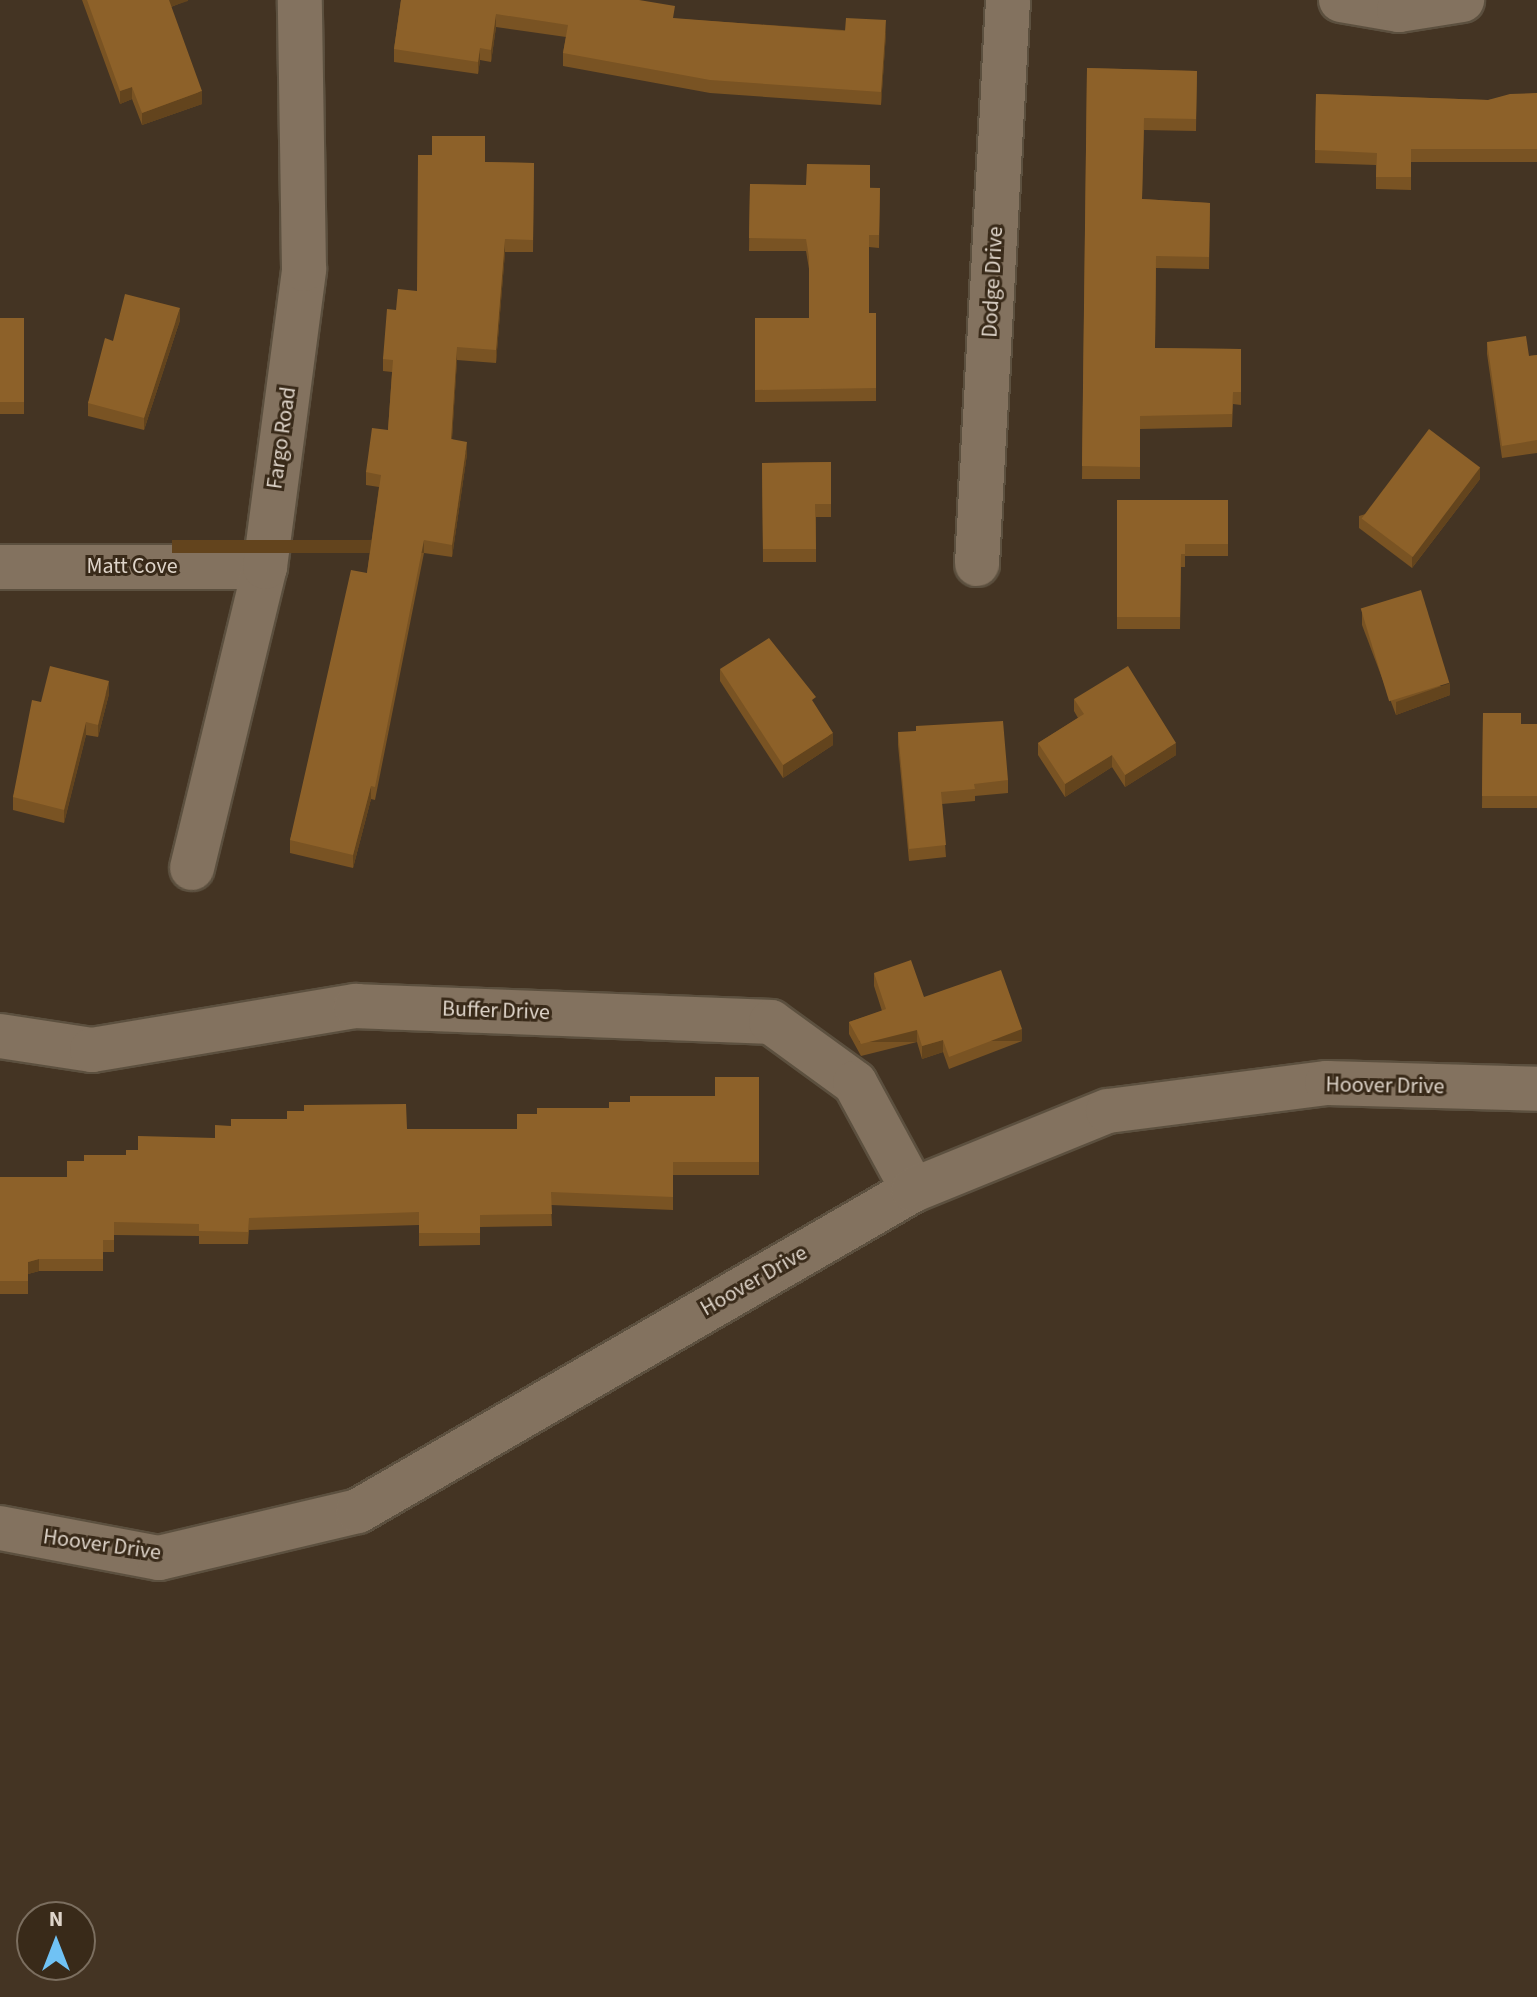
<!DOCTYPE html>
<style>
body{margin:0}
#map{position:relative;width:1537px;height:1997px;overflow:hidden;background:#443423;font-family:"Source Sans 3",sans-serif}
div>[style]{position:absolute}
.roads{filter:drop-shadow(2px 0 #5c503f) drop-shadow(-2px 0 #5c503f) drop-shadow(0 2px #5c503f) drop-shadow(0 -2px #5c503f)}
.street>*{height:44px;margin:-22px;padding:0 22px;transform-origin:22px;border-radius:22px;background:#83725f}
.wall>*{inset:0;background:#795323;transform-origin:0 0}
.shaded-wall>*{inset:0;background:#63441d;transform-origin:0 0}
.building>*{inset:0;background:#8d6129;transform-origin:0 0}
span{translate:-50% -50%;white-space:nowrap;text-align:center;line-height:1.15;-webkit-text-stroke:6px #392a19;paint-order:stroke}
.street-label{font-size:22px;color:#ded4c9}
.north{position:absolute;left:16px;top:1901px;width:80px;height:80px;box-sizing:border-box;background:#392a19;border:2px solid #7b6e5f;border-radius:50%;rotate:0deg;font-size:22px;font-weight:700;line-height:32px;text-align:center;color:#ded4c9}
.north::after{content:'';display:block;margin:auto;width:28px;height:36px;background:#70c2f4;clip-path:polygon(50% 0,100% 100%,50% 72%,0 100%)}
</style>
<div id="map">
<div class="roads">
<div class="street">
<div style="left:1341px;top:0;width:59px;rotate:9.8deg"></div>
<div style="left:1399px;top:10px;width:64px;rotate:-9deg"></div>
<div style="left:977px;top:564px;width:565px;rotate:-86.85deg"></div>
<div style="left:0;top:567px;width:265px"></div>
<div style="left:192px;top:868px;width:310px;rotate:-76.4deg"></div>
<div style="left:265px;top:567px;width:301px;rotate:-82.5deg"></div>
<div style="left:304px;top:269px;width:269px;rotate:-90.9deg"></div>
<div style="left:0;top:1036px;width:93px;rotate:8.7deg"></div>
<div style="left:92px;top:1050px;width:268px;rotate:-9.5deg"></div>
<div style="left:356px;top:1006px;width:415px;rotate:2.2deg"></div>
<div style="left:771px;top:1022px;width:104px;rotate:36deg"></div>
<div style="left:855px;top:1083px;width:122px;rotate:61.5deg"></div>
<div style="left:0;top:1528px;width:162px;rotate:10.7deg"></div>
<div style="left:159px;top:1558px;width:204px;rotate:-13.3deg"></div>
<div style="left:358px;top:1511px;width:641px;rotate:-30.04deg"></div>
<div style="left:913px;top:1190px;width:210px;rotate:-22.1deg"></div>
<div style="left:1108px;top:1111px;width:221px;rotate:-7.3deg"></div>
<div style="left:1327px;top:1083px;width:210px;rotate:1.6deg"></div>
</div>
</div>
<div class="wall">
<div style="clip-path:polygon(82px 0,188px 0,171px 7px,202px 104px,142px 125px,132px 99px,120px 104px)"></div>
<div style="clip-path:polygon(401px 0,886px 33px,881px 105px,710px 93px,563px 66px,563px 53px,566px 37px,496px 27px,491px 62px,480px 60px,478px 74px,394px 62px,394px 49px)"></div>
<div style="clip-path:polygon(1087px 68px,1197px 71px,1196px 131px,1144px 130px,1142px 199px,1210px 203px,1209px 269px,1156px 268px,1155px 348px,1241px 349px,1241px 405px,1233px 404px,1232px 427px,1140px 429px,1140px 479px,1082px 479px)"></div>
<div style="clip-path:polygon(1537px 93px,1537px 162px,1411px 162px,1411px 190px,1376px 189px,1376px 165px,1315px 163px,1316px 94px,1488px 100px)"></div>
<div style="clip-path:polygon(432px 155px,485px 162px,534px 163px,533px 252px,505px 252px,496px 363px,457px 360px,452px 439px,467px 454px,452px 557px,424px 553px,375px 800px,371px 799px,353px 868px,290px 853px,290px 840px,367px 573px,379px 487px,366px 485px,366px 472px,388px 430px,392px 372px,383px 371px,383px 359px,396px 310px,417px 291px)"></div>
<div style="clip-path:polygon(750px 184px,880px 188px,879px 248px,869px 247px,869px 313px,876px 313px,876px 401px,755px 402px,755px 318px,809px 318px,809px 269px,806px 251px,749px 251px)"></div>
<div style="left:0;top:318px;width:24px;height:96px"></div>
<div style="clip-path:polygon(180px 320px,144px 430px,88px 416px,88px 403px,113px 341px)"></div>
<div style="clip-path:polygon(1487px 342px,1529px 356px,1537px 355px,1537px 453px,1502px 458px,1487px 354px)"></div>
<div style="clip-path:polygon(831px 462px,831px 517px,816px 517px,816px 562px,763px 562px,762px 463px)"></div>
<div style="clip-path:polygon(1480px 479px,1412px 568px,1359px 528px,1359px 516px)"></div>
<div style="clip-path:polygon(1117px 500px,1228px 500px,1228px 556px,1185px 556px,1185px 567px,1181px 567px,1180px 629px,1117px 629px)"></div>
<div style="clip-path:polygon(1362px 612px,1450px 695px,1396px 715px,1362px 625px)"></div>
<div style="clip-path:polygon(720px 669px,816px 707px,833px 745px,783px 778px,720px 681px)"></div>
<div style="clip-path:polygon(109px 694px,98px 737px,86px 735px,64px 823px,13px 810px,13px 797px,41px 702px)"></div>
<div style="clip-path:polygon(1074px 699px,1176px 755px,1125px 787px,1112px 767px,1065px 797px,1038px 755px,1038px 743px,1078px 718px,1074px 711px)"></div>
<div style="clip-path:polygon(1483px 713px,1521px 724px,1537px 724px,1537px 808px,1482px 808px)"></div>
<div style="clip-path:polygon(898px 732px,1008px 780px,1008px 793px,975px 796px,975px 801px,942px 804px,946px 857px,909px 861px,898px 745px)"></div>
<div style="clip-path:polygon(874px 973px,924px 997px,1022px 1041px,949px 1069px,943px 1052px,922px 1059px,917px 1042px,861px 1056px,849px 1034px,849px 1022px,882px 1011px,874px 986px)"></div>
<div style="clip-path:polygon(759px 1077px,759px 1175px,673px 1175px,673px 1210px,551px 1205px,552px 1226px,480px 1227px,480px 1245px,419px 1246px,419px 1225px,249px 1230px,248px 1244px,199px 1244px,199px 1236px,114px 1235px,114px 1252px,103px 1252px,103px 1271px,39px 1271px,28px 1274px,28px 1294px,0 1294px,0 1177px,67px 1177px,84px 1161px,126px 1155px,138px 1150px,215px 1138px,407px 1129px,517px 1129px,537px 1114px,609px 1108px,715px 1096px)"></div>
</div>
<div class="shaded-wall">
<div style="clip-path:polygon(167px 0,188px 0,188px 1px,167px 8px)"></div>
<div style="clip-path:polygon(496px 14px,496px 27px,491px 62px,491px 50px)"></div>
<div style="clip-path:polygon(886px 20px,886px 33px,881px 105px,881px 92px)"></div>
<div style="clip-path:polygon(480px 48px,480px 60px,478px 74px,478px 62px)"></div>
<div style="clip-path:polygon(132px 87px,132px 99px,120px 104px,120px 91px)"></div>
<div style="clip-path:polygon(202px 91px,202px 104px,142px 125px,142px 113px)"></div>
<div style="clip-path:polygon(505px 239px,505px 252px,496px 363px,496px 350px)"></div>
<div style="clip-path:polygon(180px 308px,180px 320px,144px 430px,144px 418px)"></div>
<div style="clip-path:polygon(457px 347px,457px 360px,451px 452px,451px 439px)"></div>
<div style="clip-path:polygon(467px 442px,467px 454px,452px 557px,452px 545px)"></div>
<div style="clip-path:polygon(1480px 467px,1480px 479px,1412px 568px,1412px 555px)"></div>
<div style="left:424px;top:540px;width:13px;height:252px;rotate:90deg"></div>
<div style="clip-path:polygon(109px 681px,109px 694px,98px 737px,98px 725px)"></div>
<div style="clip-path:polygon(1450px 683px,1450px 695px,1396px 715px,1396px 702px)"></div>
<div style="clip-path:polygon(86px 722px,86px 735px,64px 823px,64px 810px)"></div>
<div style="clip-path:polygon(833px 733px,833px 745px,783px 778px,783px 765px)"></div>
<div style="clip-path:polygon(1176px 743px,1176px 755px,1125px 787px,1125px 775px)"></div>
<div style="clip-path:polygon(1112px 755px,1112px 767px,1065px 797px,1065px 784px)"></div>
<div style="clip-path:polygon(371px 786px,371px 799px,353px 868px,353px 855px)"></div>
<div style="left:1022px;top:1029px;width:12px;height:78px;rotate:90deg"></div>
<div style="left:917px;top:1030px;width:12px;height:58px;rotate:90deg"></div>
<div style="clip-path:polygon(943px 1040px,943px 1052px,922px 1059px,922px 1046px)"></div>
<div style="clip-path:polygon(39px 1259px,39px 1271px,28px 1274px,28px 1262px)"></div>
</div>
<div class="building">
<div style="clip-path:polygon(87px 0,169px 0,202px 91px,142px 113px,132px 87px,120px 91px)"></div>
<div style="clip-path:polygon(401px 0,639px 0,675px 6px,673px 18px,845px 31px,846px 18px,886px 20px,881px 92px,710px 80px,563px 53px,568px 25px,496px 14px,491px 50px,480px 48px,478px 62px,394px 49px)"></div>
<div style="clip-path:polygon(1087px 68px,1197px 71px,1196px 119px,1144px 118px,1142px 199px,1210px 203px,1209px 257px,1156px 256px,1155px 348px,1241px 349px,1241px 392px,1233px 392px,1232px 414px,1140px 416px,1140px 467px,1082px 466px)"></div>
<div style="clip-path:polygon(1537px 93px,1537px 149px,1411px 149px,1411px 177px,1376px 177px,1377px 153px,1315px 150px,1316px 94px,1488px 100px,1510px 94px)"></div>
<div style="clip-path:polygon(432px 136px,485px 136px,485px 162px,534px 163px,533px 240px,505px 239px,496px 350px,457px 347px,451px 439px,467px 442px,452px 545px,424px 540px,375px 787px,371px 786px,353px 855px,290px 840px,351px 570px,367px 573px,381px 475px,366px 472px,372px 428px,388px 430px,393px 360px,383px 359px,387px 309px,396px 310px,398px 289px,417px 291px,418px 155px,432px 155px)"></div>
<div style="clip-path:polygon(807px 164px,870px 165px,870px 188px,880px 188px,879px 235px,869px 235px,869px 313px,876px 313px,876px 388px,755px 390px,755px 318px,809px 318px,809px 257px,806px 239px,749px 238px,750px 184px,806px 185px)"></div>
<div style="clip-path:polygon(125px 294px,180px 308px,144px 418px,88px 403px,105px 338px,113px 341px)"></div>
<div style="left:0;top:318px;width:24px;height:84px"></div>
<div style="clip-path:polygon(1526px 336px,1529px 356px,1537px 355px,1537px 440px,1502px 446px,1487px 342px)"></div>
<div style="left:1429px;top:429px;width:64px;height:112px;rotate:37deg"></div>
<div style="clip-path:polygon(831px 462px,831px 504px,815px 504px,816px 549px,763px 549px,762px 463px)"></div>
<div style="clip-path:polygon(1117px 500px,1228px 500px,1228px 544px,1185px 544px,1185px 554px,1181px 554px,1180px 617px,1117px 617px)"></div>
<div style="left:1421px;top:590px;width:97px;height:63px;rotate:73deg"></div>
<div style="clip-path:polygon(769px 638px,816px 697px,812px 700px,833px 733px,783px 765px,720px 669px)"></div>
<div style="clip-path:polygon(50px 666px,109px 681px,98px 725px,86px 722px,64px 810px,13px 797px,32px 700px,41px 702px)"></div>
<div style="clip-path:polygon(1128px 666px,1176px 743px,1125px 775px,1112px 755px,1065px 784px,1038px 743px,1084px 714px,1074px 699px)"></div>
<div style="clip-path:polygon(1483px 713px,1521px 713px,1521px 724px,1537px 724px,1537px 796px,1482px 796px)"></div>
<div style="clip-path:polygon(1003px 721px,1008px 780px,974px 784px,975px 789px,941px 792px,946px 845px,909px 849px,898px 732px,916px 731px,916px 726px)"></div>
<div style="clip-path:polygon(911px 960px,924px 997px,1001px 970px,1022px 1029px,949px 1057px,943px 1040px,922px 1046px,917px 1030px,861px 1044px,849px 1022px,886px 1009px,874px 973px)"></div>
<div style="clip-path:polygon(715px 1077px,759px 1077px,759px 1162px,673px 1162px,673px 1197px,551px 1192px,552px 1214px,480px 1215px,480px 1233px,419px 1233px,419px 1212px,249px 1218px,248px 1232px,199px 1231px,199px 1224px,114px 1222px,114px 1240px,103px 1240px,103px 1259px,39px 1259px,28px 1262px,28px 1281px,0 1281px,0 1177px,67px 1177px,67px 1161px,84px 1161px,84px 1155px,126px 1155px,126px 1150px,138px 1150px,138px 1136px,215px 1138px,215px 1125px,231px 1126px,231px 1119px,287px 1119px,287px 1111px,304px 1111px,304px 1105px,406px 1104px,407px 1129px,517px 1129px,517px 1114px,537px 1114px,537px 1108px,609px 1108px,609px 1102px,630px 1102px,630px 1096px,715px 1096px)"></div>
</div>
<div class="street-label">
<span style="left:993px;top:282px;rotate:-87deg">Dodge Drive</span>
<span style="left:282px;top:438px;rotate:-82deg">Fargo Road</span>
<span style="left:132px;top:567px">Matt Cove</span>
<span style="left:496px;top:1011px;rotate:2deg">Buffer Drive</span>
<span style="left:1385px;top:1086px;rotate:1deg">Hoover Drive</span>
<span style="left:754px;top:1281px;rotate:-30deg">Hoover Drive</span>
<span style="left:102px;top:1545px;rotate:8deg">Hoover Drive</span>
</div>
<div class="north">N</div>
</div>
